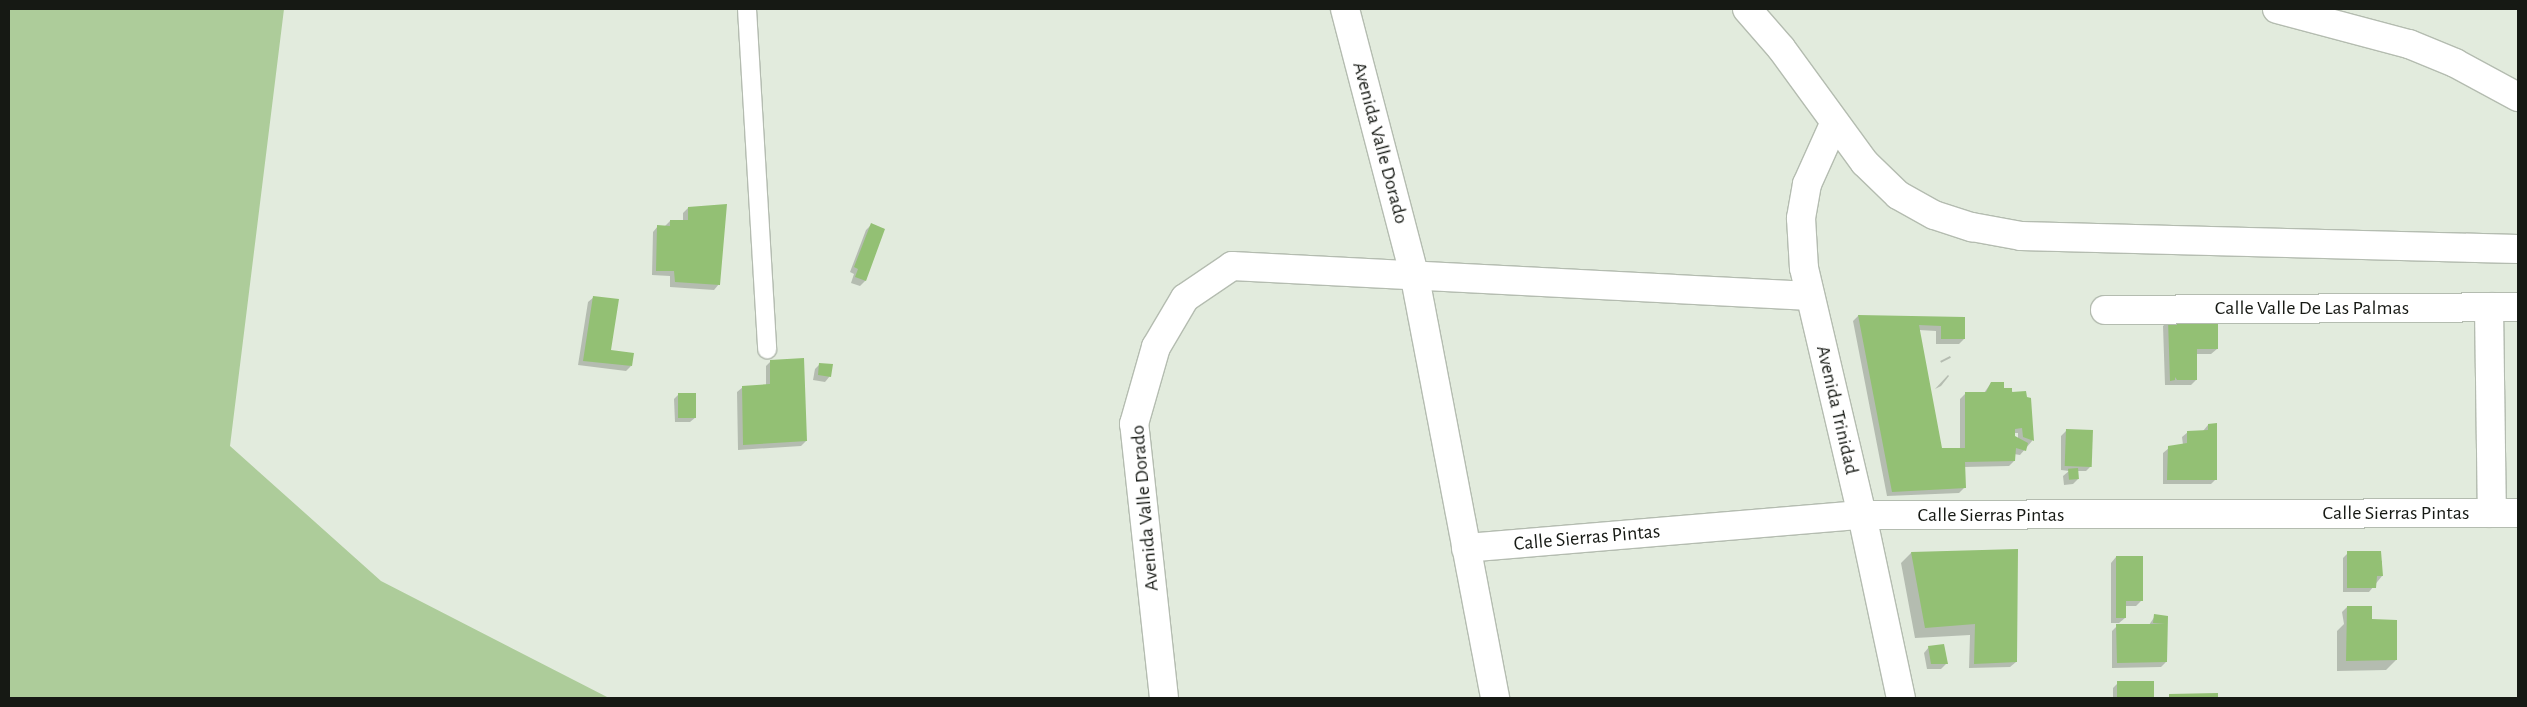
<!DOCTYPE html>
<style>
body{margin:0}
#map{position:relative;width:2527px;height:707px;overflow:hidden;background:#e2ebdd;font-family:"Alegreya Sans",sans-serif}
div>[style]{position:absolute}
.green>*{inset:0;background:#adcc9a}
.shadow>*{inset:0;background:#0003;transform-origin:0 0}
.building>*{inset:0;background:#93c074;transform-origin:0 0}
.roads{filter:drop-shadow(1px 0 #b4bcb0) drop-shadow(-1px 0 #b4bcb0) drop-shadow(0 1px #b4bcb0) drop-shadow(0 -1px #b4bcb0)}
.service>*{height:18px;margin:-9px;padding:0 9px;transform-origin:9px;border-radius:9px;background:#fff}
.minor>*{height:28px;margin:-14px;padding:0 14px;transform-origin:14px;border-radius:14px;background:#fff}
.tertiary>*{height:28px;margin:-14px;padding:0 14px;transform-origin:14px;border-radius:14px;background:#fff}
.secondary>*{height:28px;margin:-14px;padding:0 14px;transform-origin:14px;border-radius:14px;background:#fff}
span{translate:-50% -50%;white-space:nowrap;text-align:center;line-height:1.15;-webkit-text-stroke:4.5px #fff;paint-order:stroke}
.street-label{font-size:20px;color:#161914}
.frame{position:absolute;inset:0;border:10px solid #161914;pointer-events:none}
</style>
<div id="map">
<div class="green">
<div style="clip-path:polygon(9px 9px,284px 9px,230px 446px,381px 581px,609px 698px,9px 698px)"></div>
</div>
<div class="shadow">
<div style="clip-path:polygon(726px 206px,719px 284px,714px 290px,670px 287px,670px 276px,652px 275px,653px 232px,658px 226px,664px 227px,670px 221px,683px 221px,683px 213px,688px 208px)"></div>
<div style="clip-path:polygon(871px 225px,884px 229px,865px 281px,860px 286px,851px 283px,854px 274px,850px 272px,866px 230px)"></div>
<div style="clip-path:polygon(594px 297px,609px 351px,631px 366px,626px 371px,578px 365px,588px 302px)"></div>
<div style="clip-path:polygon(evenodd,1858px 316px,1964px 318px,1964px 339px,1959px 344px,1936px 344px,1936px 331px,1919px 330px,1941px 450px,1960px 449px,1960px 399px,1965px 394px,1984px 393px,1991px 383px,2030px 399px,2032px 441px,2020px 455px,2014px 454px,2014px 461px,2009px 466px,1964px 467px,1964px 488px,1959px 493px,1887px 496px,1853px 321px,1858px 316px,2014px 433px,2018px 433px,2018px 439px,2014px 437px,2014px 433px)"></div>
<div style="clip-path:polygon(2168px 321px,2217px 349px,2211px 354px,2196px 354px,2196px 380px,2191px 385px,2165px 385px,2163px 326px)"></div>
<div style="left:1950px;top:356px;width:2px;height:11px;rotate:63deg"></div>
<div style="clip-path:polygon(771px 361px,806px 441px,801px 446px,738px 450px,737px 392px,743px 387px,766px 385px,766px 366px)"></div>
<div style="clip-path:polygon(820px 364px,830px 376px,825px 382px,813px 380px,815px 369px)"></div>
<div style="clip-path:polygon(1949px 376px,1941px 386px,1935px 389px,1948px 375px)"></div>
<div style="clip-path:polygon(679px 394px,696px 417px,690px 422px,675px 422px,674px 399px)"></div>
<div style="clip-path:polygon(2208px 425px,2216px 479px,2211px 484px,2163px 484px,2163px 453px,2169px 448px,2183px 445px,2182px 437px,2188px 432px,2203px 431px)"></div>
<div style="clip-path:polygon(2066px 431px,2091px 466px,2086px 471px,2077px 471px,2078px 479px,2073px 484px,2064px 485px,2063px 476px,2069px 471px,2061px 470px,2061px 436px)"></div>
<div style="clip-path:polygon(2016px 550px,2016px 662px,2010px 667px,1969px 668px,1970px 635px,1915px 638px,1901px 563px,1911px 553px)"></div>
<div style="clip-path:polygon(2348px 553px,2382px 561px,2382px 576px,2369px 592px,2343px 592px,2343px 558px)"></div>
<div style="clip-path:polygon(2116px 557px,2141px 601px,2136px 606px,2125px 606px,2125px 618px,2119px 623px,2111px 623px,2111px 563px)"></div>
<div style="clip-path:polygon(2347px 607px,2371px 619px,2396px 660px,2386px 670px,2337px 671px,2337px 631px,2344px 624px,2342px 612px)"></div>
<div style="clip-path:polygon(2155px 616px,2167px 617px,2166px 662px,2161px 667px,2112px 668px,2112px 631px,2117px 626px,2149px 625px)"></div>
<div style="clip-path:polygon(1929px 647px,1946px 664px,1941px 669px,1927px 669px,1924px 653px)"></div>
<div style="clip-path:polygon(2153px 682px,2152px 698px,2113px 698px,2113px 688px,2118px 683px)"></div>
<div style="left:2169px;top:695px;width:48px;height:4px"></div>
</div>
<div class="building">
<div style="clip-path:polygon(727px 204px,720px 285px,675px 282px,674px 271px,656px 271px,657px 225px,670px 226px,670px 220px,688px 220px,688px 207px)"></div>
<div style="clip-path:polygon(871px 223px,885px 229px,866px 281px,855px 277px,858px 269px,854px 267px)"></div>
<div style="clip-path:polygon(593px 296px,619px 299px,611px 350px,634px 353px,632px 366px,583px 361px)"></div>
<div style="clip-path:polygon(1858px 315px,1965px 317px,1965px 339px,1941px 339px,1941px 326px,1919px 325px,1942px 448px,1965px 448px,1965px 392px,1986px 392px,1991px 382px,2004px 382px,2004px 388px,2012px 388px,2012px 392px,2026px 391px,2027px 397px,2031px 398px,2034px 441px,2023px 437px,2022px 428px,2015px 429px,2015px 436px,2028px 443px,2026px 451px,2016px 448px,2015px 461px,1965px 462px,1966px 488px,1892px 492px)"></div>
<div style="clip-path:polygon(2168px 320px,2218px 322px,2218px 349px,2197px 349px,2197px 380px,2177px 380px,2175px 377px,2175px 380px,2170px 381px)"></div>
<div style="clip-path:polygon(804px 358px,807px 441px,743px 445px,742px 386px,770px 384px,770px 360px)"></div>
<div style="clip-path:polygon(819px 363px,833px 364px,831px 377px,818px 375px)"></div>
<div style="left:678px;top:393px;width:18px;height:25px"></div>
<div style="clip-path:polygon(2217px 423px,2217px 480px,2167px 480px,2168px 446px,2187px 443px,2187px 431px,2208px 430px,2208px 424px)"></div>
<div style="left:2066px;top:429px;width:27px;height:37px;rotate:2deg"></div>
<div style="left:2078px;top:468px;width:11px;height:10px;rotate:85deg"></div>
<div style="clip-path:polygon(2018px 549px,2017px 662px,1974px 664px,1975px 624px,1925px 628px,1911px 552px)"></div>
<div style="clip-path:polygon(2347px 551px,2381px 551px,2383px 576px,2377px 576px,2376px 588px,2347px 588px)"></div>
<div style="clip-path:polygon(2116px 556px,2143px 556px,2143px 601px,2126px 601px,2126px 618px,2116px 618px)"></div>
<div style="clip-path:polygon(2347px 606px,2372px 606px,2372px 619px,2397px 620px,2397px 660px,2346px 661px)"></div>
<div style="clip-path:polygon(2154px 614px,2168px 616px,2167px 662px,2117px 663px,2116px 624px,2165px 624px,2153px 623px)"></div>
<div style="clip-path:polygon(1944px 644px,1948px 664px,1931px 664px,1928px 646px)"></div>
<div style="left:2117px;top:681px;width:37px;height:17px"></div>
<div style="clip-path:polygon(2218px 693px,2218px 698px,2169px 698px,2169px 694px)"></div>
</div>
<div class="roads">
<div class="service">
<div style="left:747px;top:9px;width:341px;rotate:86.6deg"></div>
</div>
<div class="minor">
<div style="left:1345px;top:9px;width:278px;rotate:75.4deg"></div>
<div style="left:1415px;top:278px;width:428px;rotate:79.2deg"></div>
<div style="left:2277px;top:9px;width:137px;rotate:14.9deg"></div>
<div style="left:2409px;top:44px;width:50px;rotate:22.4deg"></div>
<div style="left:2455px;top:63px;width:72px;rotate:28.4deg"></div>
<div style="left:2489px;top:307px;width:206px;rotate:89.2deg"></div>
<div style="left:2105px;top:310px;width:413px;rotate:-0.4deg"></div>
<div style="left:1466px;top:548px;width:397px;rotate:-4.8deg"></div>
<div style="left:1862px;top:515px;width:656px;rotate:-0.17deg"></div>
<div style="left:1164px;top:698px;width:276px;rotate:-96.2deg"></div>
<div style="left:1134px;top:424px;width:80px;rotate:-74.1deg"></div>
<div style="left:1156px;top:347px;width:57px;rotate:-59.4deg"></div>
<div style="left:1185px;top:298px;width:57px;rotate:-34.2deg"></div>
<div style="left:1232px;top:266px;width:579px;rotate:2.97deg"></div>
</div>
<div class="tertiary">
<div style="left:1834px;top:124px;width:66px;rotate:114.2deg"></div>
<div style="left:1807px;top:184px;width:35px;rotate:100deg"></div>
<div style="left:1801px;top:218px;width:50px;rotate:86.6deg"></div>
<div style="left:1804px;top:268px;width:254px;rotate:76.8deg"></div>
<div style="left:1862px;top:515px;width:187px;rotate:78deg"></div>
</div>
<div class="secondary">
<div style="left:1747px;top:9px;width:52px;rotate:48.9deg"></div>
<div style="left:1781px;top:48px;width:142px;rotate:53.9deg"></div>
<div style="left:1865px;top:163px;width:46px;rotate:44.1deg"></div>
<div style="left:1898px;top:195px;width:41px;rotate:29.1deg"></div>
<div style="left:1934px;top:215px;width:40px;rotate:18deg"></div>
<div style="left:1972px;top:227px;width:50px;rotate:10.4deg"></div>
<div style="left:2021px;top:236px;width:497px;rotate:1.5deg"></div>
</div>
</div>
<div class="street-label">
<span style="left:1380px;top:143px;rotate:75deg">Avenida Valle Dorado</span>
<span style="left:2312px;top:308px">Calle Valle De Las Palmas</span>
<span style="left:1837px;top:410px;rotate:77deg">Avenida Trinidad</span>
<span style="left:1145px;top:508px;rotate:-95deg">Avenida Valle Dorado</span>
<span style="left:2396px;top:513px">Calle Sierras Pintas</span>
<span style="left:1991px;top:515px">Calle Sierras Pintas</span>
<span style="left:1587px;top:538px;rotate:-5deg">Calle Sierras Pintas</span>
</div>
<div class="frame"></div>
</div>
